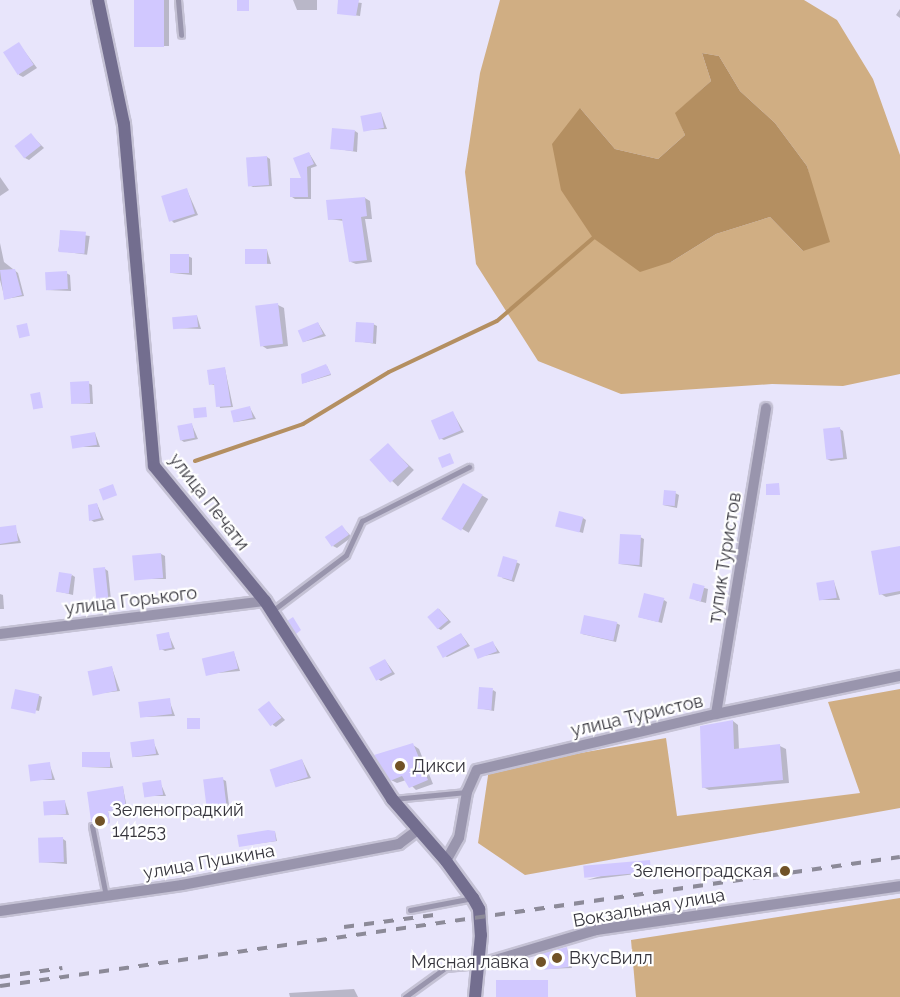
<!DOCTYPE html>
<meta charset="utf-8">
<style>
body{margin:0}
#map{position:relative;width:900px;height:997px;overflow:hidden;background:#e8e5fb;font-family:Raleway,sans-serif}
div>[style]{position:absolute}
.green>*{inset:0;background:#d0ae83}
.water>*{inset:0;background:#b48f61}
.shadow>*{inset:0;background:#0003;transform-origin:0 0}
.stream>*{height:4px;margin:-2px;padding:0 2px;transform-origin:2px;border-radius:2px;background:#b48f61}
.building>*{inset:0;background:#d1c8ff;transform-origin:0 0}
.roads{filter:drop-shadow(2px 0 #c5c2d5) drop-shadow(-2px 0 #c5c2d5) drop-shadow(0 2px #c5c2d5) drop-shadow(0 -2px #c5c2d5)}
.lane>*{height:5px;margin:-2.5px;padding:0 2.5px;transform-origin:2.5px;border-radius:2.5px;background:#9995ad}
.street>*{height:10px;margin:-5px;padding:0 5px;transform-origin:5px;border-radius:5px;background:#9995ad}
.secondary>*{height:12px;margin:-6px;padding:0 6px;transform-origin:6px;border-radius:6px;background:#736e8f}
.rail>*{height:4px;margin-top:-2px;transform-origin:0;background:repeating-linear-gradient(90deg,#8c8a98 0 10px,transparent 0 20px)}
.dots>*{width:16px;height:16px;translate:-50% -50%;box-sizing:border-box;border:3px solid #fff;border-radius:50%}
span{translate:-50% -50%;white-space:nowrap;text-align:center;line-height:1.15;-webkit-text-stroke:4.5px #fff;paint-order:stroke}
.street-label{font-size:18px;color:#37363e}
.poi-label{font-size:18px;color:#37363e}
.left{translate:0 -50%;text-align:left}
.right{translate:-100% -50%;text-align:right}
</style>
<div id="map">
<div class="green">
<div style="clip-path:polygon(evenodd,500px 0,804px 0,837px 20px,873px 79px,900px 155px,900px 374px,843px 386px,772px 384px,621px 394px,538px 361px,476px 264px,465px 172px,480px 73px,500px 0,702px 53px,719px 56px,740px 91px,775px 123px,807px 166px,815px 200px,803px 251px,770px 217px,716px 234px,671px 262px,580px 108px,615px 149px,658px 159px,685px 135px,676px 113px,711px 81px,702px 53px)"></div>
<div style="clip-path:polygon(900px 689px,900px 808px,525px 875px,478px 843px,489px 769px,666px 738px,677px 816px,860px 793px,828px 702px)"></div>
<div style="clip-path:polygon(900px 898px,900px 997px,636px 997px,631px 940px)"></div>
</div>
<div class="water">
<div style="clip-path:polygon(702px 53px,719px 56px,740px 91px,775px 123px,807px 166px,830px 242px,803px 251px,770px 217px,716px 234px,671px 262px,640px 272px,593px 238px,561px 190px,552px 144px,580px 108px,615px 149px,658px 159px,685px 135px,675px 113px,711px 81px)"></div>
</div>
<div class="shadow">
<div style="left:135px;top:0;width:34px;height:46px"></div>
<div style="clip-path:polygon(293px 0,317px 0,317px 10px,297px 10px)"></div>
<div style="left:340px;top:0;width:22px;height:13px;rotate:8deg"></div>
<div style="clip-path:polygon(900px 9px,900px 18px,896px 15px)"></div>
<div style="clip-path:polygon(19px 44px,37px 68px,23px 77px,19px 75px)"></div>
<div style="clip-path:polygon(381px 113px,387px 129px,364px 130px)"></div>
<div style="clip-path:polygon(355px 131px,358px 133px,357px 152px,332px 148px)"></div>
<div style="clip-path:polygon(31px 135px,44px 148px,29px 160px,25px 158px)"></div>
<div style="clip-path:polygon(309px 153px,317px 166px,311px 168px,311px 199px,295px 199px,292px 197px,303px 180px)"></div>
<div style="clip-path:polygon(267px 157px,270px 159px,272px 186px,253px 187px,249px 185px)"></div>
<div style="clip-path:polygon(0 177px,9px 190px,0 196px)"></div>
<div style="clip-path:polygon(187px 190px,198px 215px,174px 223px,171px 220px)"></div>
<div style="clip-path:polygon(365px 198px,370px 201px,372px 219px,365px 219px,372px 262px,356px 264px,351px 262px,344px 221px,329px 219px)"></div>
<div style="left:61px;top:232px;width:29px;height:19px;rotate:8deg"></div>
<div style="clip-path:polygon(0 243px,4px 262px,18px 273px,24px 296px,5px 299px,0 280px)"></div>
<div style="clip-path:polygon(267px 250px,271px 264px,247px 263px)"></div>
<div style="clip-path:polygon(188px 256px,192px 258px,192px 275px,172px 273px)"></div>
<div style="clip-path:polygon(66px 273px,70px 275px,71px 291px,47px 290px)"></div>
<div style="clip-path:polygon(278px 305px,284px 308px,288px 346px,267px 349px,261px 345px)"></div>
<div style="clip-path:polygon(197px 316px,201px 329px,174px 328px)"></div>
<div style="clip-path:polygon(318px 323px,326px 336px,303px 342px)"></div>
<div style="clip-path:polygon(373px 324px,377px 326px,376px 344px,356px 341px)"></div>
<div style="clip-path:polygon(327px 366px,331px 375px,304px 383px)"></div>
<div style="clip-path:polygon(225px 369px,233px 407px,220px 408px,215px 385px,210px 384px)"></div>
<div style="clip-path:polygon(88px 383px,92px 385px,93px 404px,72px 403px)"></div>
<div style="clip-path:polygon(250px 408px,256px 419px,235px 422px)"></div>
<div style="clip-path:polygon(453px 413px,464px 432px,444px 440px,440px 438px)"></div>
<div style="clip-path:polygon(192px 425px,198px 439px,184px 442px,181px 440px)"></div>
<div style="clip-path:polygon(840px 429px,843px 431px,847px 459px,831px 461px,827px 459px)"></div>
<div style="clip-path:polygon(95px 433px,100px 447px,73px 447px)"></div>
<div style="left:388px;top:445px;width:36px;height:23px;rotate:44deg"></div>
<div style="left:464px;top:485px;width:28px;height:39px;rotate:30deg"></div>
<div style="clip-path:polygon(675px 493px,679px 495px,677px 508px,663px 505px)"></div>
<div style="clip-path:polygon(97px 504px,104px 520px,94px 522px,91px 520px)"></div>
<div style="clip-path:polygon(583px 518px,586px 520px,583px 533px,556px 525px)"></div>
<div style="clip-path:polygon(15px 527px,21px 543px,0 545px,0 529px)"></div>
<div style="clip-path:polygon(342px 527px,352px 537px,337px 548px,333px 546px)"></div>
<div style="clip-path:polygon(640px 537px,644px 539px,642px 567px,620px 564px)"></div>
<div style="clip-path:polygon(900px 547px,900px 594px,886px 597px,881px 594px)"></div>
<div style="clip-path:polygon(161px 554px,165px 556px,166px 579px,135px 579px)"></div>
<div style="clip-path:polygon(516px 562px,520px 564px,514px 582px,502px 578px)"></div>
<div style="clip-path:polygon(105px 569px,108px 571px,111px 600px,101px 601px,97px 598px)"></div>
<div style="clip-path:polygon(72px 575px,75px 577px,73px 595px,57px 591px)"></div>
<div style="clip-path:polygon(834px 582px,840px 600px,820px 600px)"></div>
<div style="clip-path:polygon(694px 585px,708px 589px,706px 603px,695px 600px)"></div>
<div style="clip-path:polygon(0 594px,3px 595px,4px 609px,0 609px)"></div>
<div style="clip-path:polygon(664px 600px,667px 602px,662px 623px,639px 617px)"></div>
<div style="clip-path:polygon(439px 609px,451px 622px,441px 630px,437px 628px)"></div>
<div style="clip-path:polygon(616px 623px,620px 625px,616px 642px,582px 634px)"></div>
<div style="clip-path:polygon(168px 633px,175px 649px,165px 651px,161px 649px)"></div>
<div style="clip-path:polygon(461px 634px,470px 646px,447px 657px,443px 655px)"></div>
<div style="clip-path:polygon(493px 643px,500px 653px,478px 657px)"></div>
<div style="clip-path:polygon(234px 653px,240px 671px,207px 674px)"></div>
<div style="clip-path:polygon(385px 660px,395px 674px,381px 681px,378px 679px)"></div>
<div style="clip-path:polygon(112px 668px,120px 691px,94px 694px)"></div>
<div style="clip-path:polygon(493px 690px,496px 692px,494px 711px,478px 708px)"></div>
<div style="clip-path:polygon(38px 695px,42px 697px,39px 711px,17px 706px)"></div>
<div style="clip-path:polygon(169px 700px,175px 716px,141px 717px)"></div>
<div style="clip-path:polygon(269px 703px,285px 720px,276px 727px,273px 725px)"></div>
<div style="clip-path:polygon(733px 721px,738px 725px,739px 750px,780px 746px,786px 749px,789px 783px,709px 790px,703px 787px)"></div>
<div style="clip-path:polygon(153px 741px,159px 755px,134px 757px)"></div>
<div style="clip-path:polygon(413px 745px,419px 749px,433px 784px,416px 790px,406px 780px,397px 783px,391px 780px)"></div>
<div style="clip-path:polygon(109px 753px,113px 768px,84px 767px)"></div>
<div style="clip-path:polygon(302px 760px,311px 778px,277px 786px)"></div>
<div style="clip-path:polygon(49px 763px,55px 780px,31px 780px)"></div>
<div style="clip-path:polygon(222px 779px,226px 781px,230px 814px,212px 816px,208px 814px)"></div>
<div style="clip-path:polygon(160px 782px,166px 796px,146px 796px)"></div>
<div style="clip-path:polygon(123px 788px,127px 808px,108px 811px,110px 823px,99px 825px,93px 820px)"></div>
<div style="clip-path:polygon(65px 802px,69px 815px,45px 814px)"></div>
<div style="clip-path:polygon(275px 832px,277px 841px,240px 846px)"></div>
<div style="clip-path:polygon(63px 839px,66px 841px,67px 864px,40px 862px)"></div>
<div style="clip-path:polygon(649px 862px,652px 872px,587px 880px)"></div>
<div style="clip-path:polygon(567px 949px,572px 968px,544px 969px)"></div>
<div style="clip-path:polygon(354px 989px,358px 997px,290px 997px,289px 993px)"></div>
</div>
<div class="stream">
<div style="left:195px;top:461px;width:114px;rotate:-18.9deg"></div>
<div style="left:303px;top:424px;width:100px;rotate:-31.2deg"></div>
<div style="left:389px;top:372px;width:119px;rotate:-25.3deg"></div>
<div style="left:497px;top:321px;width:127px;rotate:-40.8deg"></div>
</div>
<div class="building">
<div style="left:134px;top:0;width:30px;height:47px"></div>
<div style="left:237px;top:0;width:12px;height:11px"></div>
<div style="clip-path:polygon(338px 0,359px 0,356px 16px,337px 14px)"></div>
<div style="left:19px;top:42px;width:27px;height:19px;rotate:57deg"></div>
<div style="left:381px;top:112px;width:16px;height:21px;rotate:79deg"></div>
<div style="left:332px;top:128px;width:23px;height:21px;rotate:5deg"></div>
<div style="left:31px;top:133px;width:16px;height:21px;rotate:52deg"></div>
<div style="clip-path:polygon(309px 152px,314px 164px,307px 167px,308px 197px,290px 197px,290px 178px,301px 178px,293px 158px)"></div>
<div style="left:267px;top:156px;width:29px;height:21px;rotate:86deg"></div>
<div style="left:187px;top:188px;width:27px;height:27px;rotate:73deg"></div>
<div style="clip-path:polygon(365px 197px,367px 216px,361px 217px,367px 260px,349px 262px,342px 219px,328px 220px,326px 200px)"></div>
<div style="left:60px;top:230px;width:26px;height:22px;rotate:4deg"></div>
<div style="left:245px;top:249px;width:22px;height:15px"></div>
<div style="left:170px;top:254px;width:19px;height:19px"></div>
<div style="clip-path:polygon(15px 269px,22px 295px,4px 300px,0 270px)"></div>
<div style="left:67px;top:271px;width:18px;height:22px;rotate:87deg"></div>
<div style="left:278px;top:303px;width:41px;height:23px;rotate:83deg"></div>
<div style="left:197px;top:315px;width:12px;height:25px;rotate:85deg"></div>
<div style="left:318px;top:322px;width:13px;height:22px;rotate:67deg"></div>
<div style="left:356px;top:322px;width:18px;height:20px;rotate:3deg"></div>
<div style="left:27px;top:323px;width:13px;height:11px;rotate:77deg"></div>
<div style="clip-path:polygon(326px 364px,331px 374px,302px 384px,301px 374px)"></div>
<div style="clip-path:polygon(225px 367px,231px 406px,216px 407px,214px 384px,209px 385px,207px 370px)"></div>
<div style="left:89px;top:381px;width:22px;height:19px;rotate:87deg"></div>
<div style="left:40px;top:392px;width:16px;height:10px;rotate:79deg"></div>
<div style="left:250px;top:406px;width:12px;height:20px;rotate:76deg"></div>
<div style="left:206px;top:407px;width:10px;height:13px;rotate:84deg"></div>
<div style="left:453px;top:411px;width:21px;height:24px;rotate:67deg"></div>
<div style="left:192px;top:423px;width:15px;height:15px;rotate:79deg"></div>
<div style="left:840px;top:427px;width:31px;height:17px;rotate:84deg"></div>
<div style="left:95px;top:432px;width:13px;height:25px;rotate:81deg"></div>
<div style="left:388px;top:443px;width:31px;height:25px;rotate:48deg"></div>
<div style="left:450px;top:453px;width:11px;height:13px;rotate:68deg"></div>
<div style="left:463px;top:483px;width:23px;height:42px;rotate:31deg"></div>
<div style="clip-path:polygon(779px 483px,780px 495px,766px 495px,766px 484px)"></div>
<div style="left:113px;top:484px;width:12px;height:15px;rotate:70deg"></div>
<div style="left:664px;top:490px;width:12px;height:15px;rotate:5deg"></div>
<div style="clip-path:polygon(97px 503px,101px 518px,89px 521px,88px 505px)"></div>
<div style="left:559px;top:511px;width:25px;height:16px;rotate:14deg"></div>
<div style="clip-path:polygon(16px 525px,18px 541px,0 544px,0 527px)"></div>
<div style="left:342px;top:525px;width:12px;height:21px;rotate:55deg"></div>
<div style="left:620px;top:534px;width:21px;height:30px;rotate:3deg"></div>
<div style="clip-path:polygon(900px 546px,900px 591px,879px 595px,871px 551px)"></div>
<div style="left:161px;top:553px;width:25px;height:29px;rotate:85deg"></div>
<div style="left:503px;top:556px;width:15px;height:21px;rotate:16deg"></div>
<div style="left:105px;top:567px;width:31px;height:12px;rotate:84deg"></div>
<div style="left:59px;top:572px;width:13px;height:20px;rotate:9deg"></div>
<div style="left:834px;top:580px;width:18px;height:18px;rotate:81deg"></div>
<div style="left:693px;top:583px;width:12px;height:16px;rotate:14deg"></div>
<div style="left:644px;top:593px;width:21px;height:25px;rotate:14deg"></div>
<div style="left:438px;top:608px;width:16px;height:14px;rotate:50deg"></div>
<div style="left:584px;top:615px;width:34px;height:19px;rotate:12deg"></div>
<div style="clip-path:polygon(293px 617px,301px 630px,296px 634px,287px 621px)"></div>
<div style="left:169px;top:632px;width:16px;height:13px;rotate:79deg"></div>
<div style="left:461px;top:633px;width:13px;height:28px;rotate:61deg"></div>
<div style="left:493px;top:641px;width:11px;height:21px;rotate:68deg"></div>
<div style="left:234px;top:651px;width:18px;height:33px;rotate:77deg"></div>
<div style="left:385px;top:659px;width:15px;height:18px;rotate:62deg"></div>
<div style="left:112px;top:666px;width:25px;height:25px;rotate:78deg"></div>
<div style="left:479px;top:687px;width:14px;height:22px;rotate:4deg"></div>
<div style="left:15px;top:689px;width:25px;height:20px;rotate:12deg"></div>
<div style="left:170px;top:698px;width:16px;height:32px;rotate:83deg"></div>
<div style="left:269px;top:701px;width:21px;height:14px;rotate:53deg"></div>
<div style="left:200px;top:718px;width:11px;height:13px;rotate:90deg"></div>
<div style="clip-path:polygon(733px 720px,734px 749px,780px 744px,783px 780px,702px 788px,700px 726px)"></div>
<div style="left:154px;top:739px;width:15px;height:24px;rotate:82deg"></div>
<div style="clip-path:polygon(413px 743px,428px 780px,409px 788px,402px 776px,390px 781px,374px 755px)"></div>
<div style="left:82px;top:752px;width:28px;height:15px"></div>
<div style="left:302px;top:759px;width:19px;height:34px;rotate:72deg"></div>
<div style="left:50px;top:762px;width:17px;height:22px;rotate:83deg"></div>
<div style="left:223px;top:777px;width:35px;height:20px;rotate:83deg"></div>
<div style="left:161px;top:780px;width:15px;height:19px;rotate:82deg"></div>
<div style="clip-path:polygon(123px 786px,126px 808px,108px 811px,110px 823px,97px 825px,91px 821px,87px 792px)"></div>
<div style="left:65px;top:800px;width:14px;height:22px;rotate:86deg"></div>
<div style="clip-path:polygon(268px 830px,275px 831px,276px 841px,239px 847px,237px 835px)"></div>
<div style="left:63px;top:837px;width:25px;height:25px;rotate:88deg"></div>
<div style="left:650px;top:860px;width:12px;height:67px;rotate:85deg"></div>
<div style="clip-path:polygon(567px 947px,569px 967px,542px 970px,540px 954px)"></div>
<div style="left:496px;top:980px;width:52px;height:17px"></div>
</div>
<div class="roads">
<div class="lane">
<div style="left:178px;top:0;width:35px;rotate:85deg"></div>
<div style="left:272px;top:611px;width:93px;rotate:-37.1deg"></div>
<div style="left:346px;top:555px;width:38px;rotate:-65deg"></div>
<div style="left:362px;top:521px;width:120px;rotate:-26.8deg"></div>
<div style="left:393px;top:799px;width:74px;rotate:-5.4deg"></div>
<div style="left:92px;top:826px;width:71px;rotate:78.7deg"></div>
<div style="left:410px;top:910px;width:64px;rotate:-10.8deg"></div>
<div style="left:405px;top:997px;width:49px;rotate:-35.9deg"></div>
<div style="left:445px;top:968px;width:32px;rotate:-5deg"></div>
</div>
<div class="street">
<div style="left:0;top:634px;width:267px;rotate:-7.1deg"></div>
<div style="left:716px;top:714px;width:310px;rotate:-80.7deg"></div>
<div style="left:446px;top:861px;width:26px;rotate:-61deg"></div>
<div style="left:459px;top:838px;width:47px;rotate:-80.1deg"></div>
<div style="left:467px;top:792px;width:24px;rotate:-66deg"></div>
<div style="left:477px;top:770px;width:245px;rotate:-13.2deg"></div>
<div style="left:716px;top:714px;width:188px;rotate:-11.7deg"></div>
<div style="left:0;top:911px;width:184px;rotate:-8.1deg"></div>
<div style="left:182px;top:885px;width:221px;rotate:-10.7deg"></div>
<div style="left:399px;top:844px;width:25px;rotate:-37deg"></div>
<div style="left:478px;top:965px;width:123px;rotate:-16.5deg"></div>
<div style="left:596px;top:930px;width:307px;rotate:-8.2deg"></div>
</div>
<div class="secondary">
<div style="left:98px;top:0;width:127px;rotate:78.2deg"></div>
<div style="left:124px;top:124px;width:343px;rotate:85deg"></div>
<div style="left:154px;top:466px;width:175px;rotate:50.6deg"></div>
<div style="left:265px;top:601px;width:235px;rotate:57.3deg"></div>
<div style="left:392px;top:799px;width:82px;rotate:48.9deg"></div>
<div style="left:446px;top:861px;width:46px;rotate:53.9deg"></div>
<div style="left:473px;top:898px;width:13px;rotate:61deg"></div>
<div style="left:479px;top:909px;width:26px;rotate:86deg"></div>
<div style="left:481px;top:935px;width:62px;rotate:95.5deg"></div>
</div>
</div>
<div class="rail">
<div style="left:344px;top:927px;width:91px;rotate:-7.6deg"></div>
<div style="left:0;top:977px;width:63px;rotate:-8.3deg"></div>
<div style="left:0;top:986px;width:909px;rotate:-8.16deg"></div>
</div>
<div class="dots">
<div style="left:400px;top:766px;background:#715227"></div>
<div style="left:100px;top:821px;background:#715227"></div>
<div style="left:785px;top:871px;background:#715227"></div>
<div style="left:557px;top:958px;background:#715227"></div>
<div style="left:541px;top:962px;background:#715227"></div>
</div>
<div class="street-label">
<span style="left:209px;top:502px;rotate:52deg">улица Печати</span>
<span style="left:725px;top:558px;rotate:-81deg">тупик Туристов</span>
<span style="left:131px;top:601px;rotate:-7deg">улица Горького</span>
<span style="left:637px;top:716px;rotate:-13deg">улица Туристов</span>
<span style="left:209px;top:862px;rotate:-10deg">улица Пушкина</span>
<span style="left:649px;top:908px;rotate:-10deg">Вокзальная улица</span>
</div>
<div class="poi-label">
<span class="left" style="left:412px;top:766px">Дикси</span>
<span class="left" style="left:112px;top:821px">Зеленоградкий<br>141253</span>
<span class="right" style="left:772px;top:871px">Зеленоградская</span>
<span class="left" style="left:569px;top:958px">ВкусВилл</span>
<span class="right" style="left:529px;top:962px">Мясная лавка</span>
</div>
</div>
